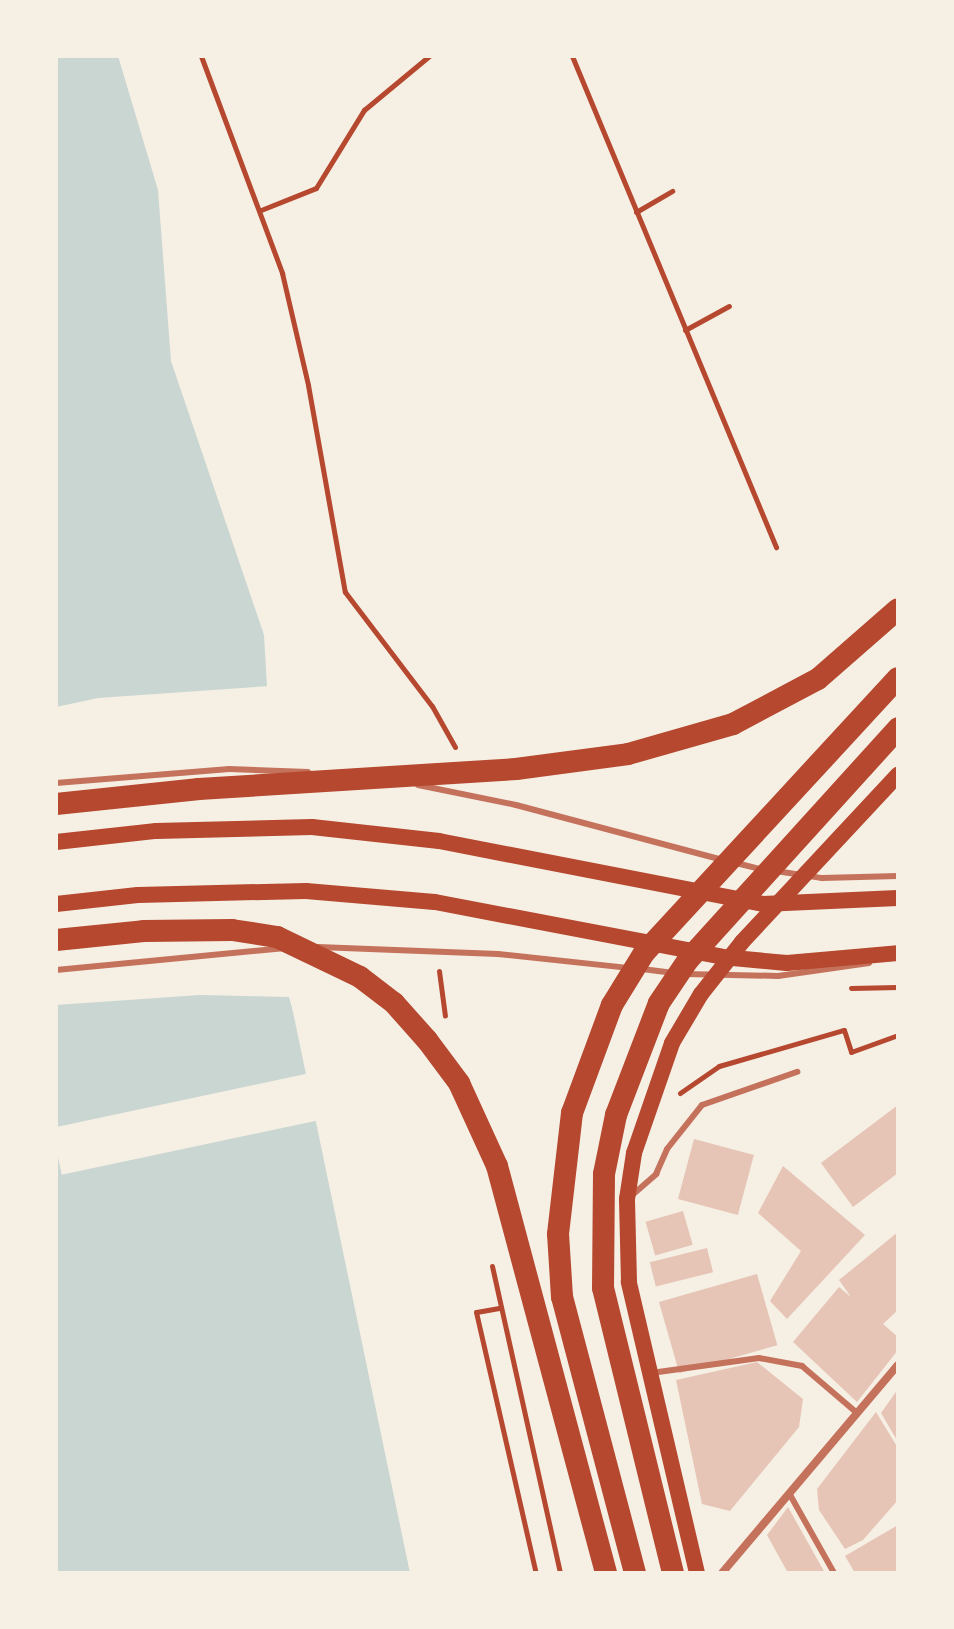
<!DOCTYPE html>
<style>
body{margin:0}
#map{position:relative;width:954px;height:1629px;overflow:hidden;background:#f6efe4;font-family:"Fira Sans",sans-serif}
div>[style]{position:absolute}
.water>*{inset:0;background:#c9d6d2}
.pier>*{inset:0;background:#f6efe4;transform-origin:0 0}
.building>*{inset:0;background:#e6c5b7;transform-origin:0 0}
.path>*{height:5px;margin:-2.5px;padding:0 2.5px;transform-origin:2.5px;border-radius:2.5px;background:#b5482f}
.service>*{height:6px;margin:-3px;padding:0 3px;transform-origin:3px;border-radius:3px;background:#c5725c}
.minor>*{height:8px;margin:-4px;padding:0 4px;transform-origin:4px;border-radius:4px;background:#c5725c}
.secondary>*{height:16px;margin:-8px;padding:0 8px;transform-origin:8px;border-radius:8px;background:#b5482f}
.trunk>*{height:22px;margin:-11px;padding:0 11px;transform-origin:11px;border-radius:11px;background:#b5482f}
span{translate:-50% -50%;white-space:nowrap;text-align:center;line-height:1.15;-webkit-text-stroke:6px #f6efe4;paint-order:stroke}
.frame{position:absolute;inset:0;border:58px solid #f6efe4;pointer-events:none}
</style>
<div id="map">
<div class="water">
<div style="clip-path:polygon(56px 56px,118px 56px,158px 190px,171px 361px,264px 635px,283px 964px,410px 1573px,56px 1573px)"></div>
</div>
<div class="pier">
<div style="clip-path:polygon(270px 686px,287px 963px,308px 1064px,289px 997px,200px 995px,56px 1005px,56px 707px,98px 698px)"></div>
<div style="left:310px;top:1073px;width:48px;height:264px;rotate:78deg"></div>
</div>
<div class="building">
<div style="clip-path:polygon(898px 1105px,898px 1173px,853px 1207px,821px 1163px)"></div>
<div style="left:694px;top:1139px;width:62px;height:62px;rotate:15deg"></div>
<div style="clip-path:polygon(783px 1166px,865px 1235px,787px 1319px,770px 1301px,801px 1251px,758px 1213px)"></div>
<div style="left:683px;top:1211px;width:35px;height:39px;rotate:74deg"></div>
<div style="clip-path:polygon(898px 1232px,898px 1310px,883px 1324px,898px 1337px,898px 1350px,857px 1402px,793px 1342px,839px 1287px,851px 1297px,839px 1280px)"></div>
<div style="left:707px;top:1248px;width:25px;height:59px;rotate:76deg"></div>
<div style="left:757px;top:1274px;width:74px;height:102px;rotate:74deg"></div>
<div style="clip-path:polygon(757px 1362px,803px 1399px,799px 1427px,730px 1511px,702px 1504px,676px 1380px)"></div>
<div style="clip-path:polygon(898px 1389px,898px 1442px,881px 1413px)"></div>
<div style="clip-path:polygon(876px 1412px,898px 1448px,898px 1500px,863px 1540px,845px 1549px,819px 1510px,817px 1489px)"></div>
<div style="clip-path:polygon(788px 1507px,825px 1573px,788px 1573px,767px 1535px)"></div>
<div style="clip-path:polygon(898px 1525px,898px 1573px,855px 1573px,845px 1556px)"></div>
</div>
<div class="path">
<div style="left:201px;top:56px;width:232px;rotate:69.5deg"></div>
<div style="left:282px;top:273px;width:115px;rotate:76.9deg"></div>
<div style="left:308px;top:385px;width:210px;rotate:79.9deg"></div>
<div style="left:345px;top:592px;width:143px;rotate:52.7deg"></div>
<div style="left:432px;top:706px;width:47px;rotate:60.7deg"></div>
<div style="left:572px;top:56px;width:532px;rotate:67.44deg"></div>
<div style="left:261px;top:210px;width:59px;rotate:-21.8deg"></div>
<div style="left:316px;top:188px;width:92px;rotate:-58.4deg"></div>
<div style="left:364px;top:110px;width:85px;rotate:-39.7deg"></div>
<div style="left:636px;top:212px;width:42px;rotate:-30.3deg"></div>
<div style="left:685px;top:330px;width:50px;rotate:-28.6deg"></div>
<div style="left:439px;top:971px;width:45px;rotate:82.4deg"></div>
<div style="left:851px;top:988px;width:47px;rotate:-1.2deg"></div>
<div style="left:680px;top:1093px;width:47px;rotate:-34.7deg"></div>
<div style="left:719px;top:1066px;width:130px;rotate:-16.1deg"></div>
<div style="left:844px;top:1030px;width:23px;rotate:72deg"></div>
<div style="left:851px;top:1052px;width:50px;rotate:-19.9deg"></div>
<div style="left:492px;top:1266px;width:314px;rotate:77.5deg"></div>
<div style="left:499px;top:1308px;width:23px;rotate:170deg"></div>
<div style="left:476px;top:1312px;width:268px;rotate:77.1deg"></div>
</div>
<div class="service">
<div style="left:56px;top:783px;width:174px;rotate:-4.6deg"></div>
<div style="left:229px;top:769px;width:79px;rotate:2.2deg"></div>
<div style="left:418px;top:785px;width:100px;rotate:11.5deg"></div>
<div style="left:516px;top:805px;width:213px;rotate:14.9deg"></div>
<div style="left:736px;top:863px;width:30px;rotate:14deg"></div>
<div style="left:776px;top:871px;width:47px;rotate:8.7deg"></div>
<div style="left:822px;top:878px;width:76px;rotate:-1.5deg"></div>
<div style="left:318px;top:947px;width:180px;rotate:2.2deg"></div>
<div style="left:498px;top:954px;width:133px;rotate:6.1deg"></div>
<div style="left:642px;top:969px;width:32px;rotate:7deg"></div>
<div style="left:56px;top:970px;width:228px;rotate:-5.5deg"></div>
<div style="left:685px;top:974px;width:93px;rotate:1.2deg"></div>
<div style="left:778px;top:976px;width:92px;rotate:-8.1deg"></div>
<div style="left:630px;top:1197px;width:35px;rotate:-41deg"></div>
<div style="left:656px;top:1174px;width:27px;rotate:-66deg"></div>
<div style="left:667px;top:1149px;width:56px;rotate:-51.5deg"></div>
<div style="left:702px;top:1105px;width:101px;rotate:-19.2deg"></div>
<div style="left:651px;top:1373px;width:109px;rotate:-7.9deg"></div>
<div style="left:759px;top:1358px;width:44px;rotate:10.5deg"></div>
<div style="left:802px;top:1366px;width:72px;rotate:40.5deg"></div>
<div style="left:789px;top:1493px;width:92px;rotate:60.6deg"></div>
</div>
<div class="minor">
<div style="left:722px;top:1573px;width:272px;rotate:-49.8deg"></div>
</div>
<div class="secondary">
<div style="left:56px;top:842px;width:101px;rotate:-6.3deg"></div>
<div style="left:156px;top:831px;width:156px;rotate:-1.5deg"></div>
<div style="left:312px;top:827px;width:128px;rotate:6.3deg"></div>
<div style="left:439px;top:841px;width:330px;rotate:11deg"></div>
<div style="left:763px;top:904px;width:135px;rotate:-2.5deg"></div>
<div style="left:56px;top:904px;width:82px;rotate:-6.3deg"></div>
<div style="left:138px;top:895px;width:168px;rotate:-1.4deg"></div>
<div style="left:306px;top:891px;width:129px;rotate:4.9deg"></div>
<div style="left:435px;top:902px;width:292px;rotate:10.8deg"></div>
<div style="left:722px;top:957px;width:65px;rotate:5.3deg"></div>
<div style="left:787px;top:963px;width:111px;rotate:-5.1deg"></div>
<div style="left:697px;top:1573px;width:299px;rotate:-103.2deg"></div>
<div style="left:629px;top:1282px;width:83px;rotate:-91.4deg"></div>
<div style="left:627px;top:1199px;width:47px;rotate:-81.3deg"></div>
<div style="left:634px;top:1153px;width:116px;rotate:-70.9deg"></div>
<div style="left:672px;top:1043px;width:57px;rotate:-59.4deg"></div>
<div style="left:701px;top:994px;width:66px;rotate:-51.7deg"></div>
<div style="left:742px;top:942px;width:229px;rotate:-47deg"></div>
</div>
<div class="trunk">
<div style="left:56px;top:804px;width:144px;rotate:-6deg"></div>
<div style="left:199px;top:789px;width:318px;rotate:-3.6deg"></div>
<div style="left:516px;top:769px;width:113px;rotate:-7.6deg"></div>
<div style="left:628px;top:754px;width:109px;rotate:-15.9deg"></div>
<div style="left:733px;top:724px;width:96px;rotate:-27.9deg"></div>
<div style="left:818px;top:679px;width:106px;rotate:-41.2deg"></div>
<div style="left:56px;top:940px;width:88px;rotate:-5.8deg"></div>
<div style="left:144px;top:931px;width:88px;rotate:-0.7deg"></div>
<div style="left:232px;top:930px;width:46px;rotate:8.8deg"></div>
<div style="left:277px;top:937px;width:92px;rotate:25.7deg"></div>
<div style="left:360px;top:977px;width:43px;rotate:37.4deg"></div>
<div style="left:394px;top:1003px;width:50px;rotate:48.3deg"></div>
<div style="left:427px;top:1040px;width:54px;rotate:53.3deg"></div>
<div style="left:459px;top:1083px;width:91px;rotate:65.4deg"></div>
<div style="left:497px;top:1166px;width:421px;rotate:75deg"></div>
<div style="left:635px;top:1573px;width:285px;rotate:-104.8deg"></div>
<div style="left:562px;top:1297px;width:63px;rotate:-93.6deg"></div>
<div style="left:558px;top:1234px;width:122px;rotate:-83.4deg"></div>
<div style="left:572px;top:1113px;width:115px;rotate:-69.7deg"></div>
<div style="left:612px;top:1005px;width:61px;rotate:-58.4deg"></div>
<div style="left:644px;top:953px;width:374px;rotate:-47.3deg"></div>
<div style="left:673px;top:1573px;width:293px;rotate:-103.8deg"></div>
<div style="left:603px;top:1288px;width:114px;rotate:-89.5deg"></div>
<div style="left:604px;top:1174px;width:60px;rotate:-78.5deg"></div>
<div style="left:616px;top:1115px;width:120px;rotate:-69deg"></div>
<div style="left:659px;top:1003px;width:52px;rotate:-56deg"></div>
<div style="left:688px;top:960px;width:313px;rotate:-47.8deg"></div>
</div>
<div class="frame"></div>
</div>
